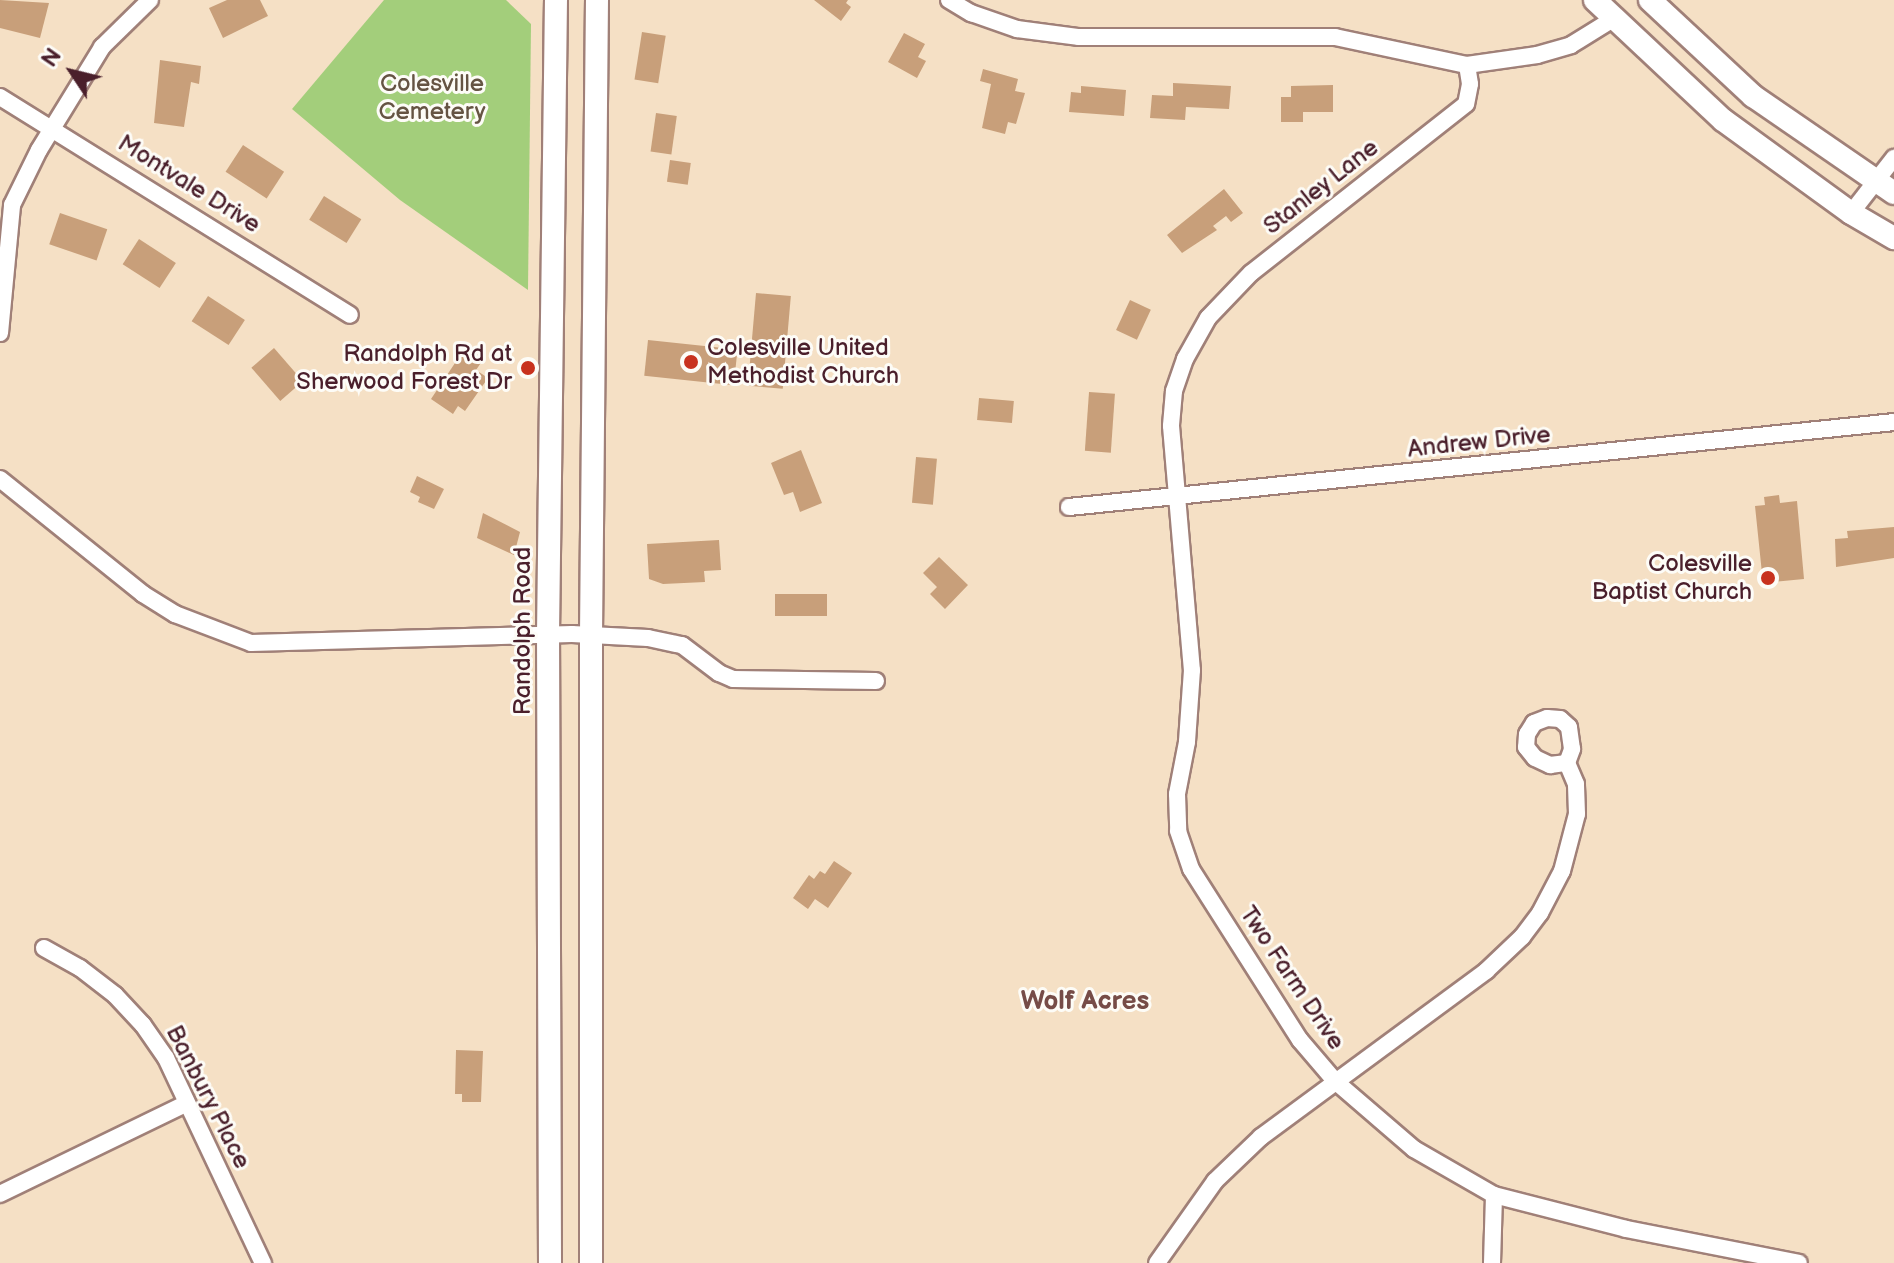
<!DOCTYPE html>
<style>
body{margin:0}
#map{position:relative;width:1894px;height:1263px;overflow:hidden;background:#f5e0c5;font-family:"Balsamiq Sans",sans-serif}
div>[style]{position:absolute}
.green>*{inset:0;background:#a3ce7b}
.building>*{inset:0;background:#c89f7a;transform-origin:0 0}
.roads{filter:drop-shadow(2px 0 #a08078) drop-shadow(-2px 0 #a08078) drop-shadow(0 2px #a08078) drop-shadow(0 -2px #a08078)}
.minor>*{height:16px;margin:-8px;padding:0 8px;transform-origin:8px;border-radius:8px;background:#fff}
.major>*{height:22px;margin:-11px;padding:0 11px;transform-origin:11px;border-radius:11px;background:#fff}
.dots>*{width:22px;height:22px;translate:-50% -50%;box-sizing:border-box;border:4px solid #fdfcf7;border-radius:50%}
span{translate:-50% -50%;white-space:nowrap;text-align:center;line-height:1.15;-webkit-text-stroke:6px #fdfcf7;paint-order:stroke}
.park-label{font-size:24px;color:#655443}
.street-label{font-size:24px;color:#4a1f2b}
.poi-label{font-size:24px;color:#4a1f2b}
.left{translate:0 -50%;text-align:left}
.right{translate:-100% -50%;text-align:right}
.neighbourhood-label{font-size:26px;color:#764c47;font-weight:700}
.north{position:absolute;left:32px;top:32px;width:80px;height:80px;-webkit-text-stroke:6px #fdfcf7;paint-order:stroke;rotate:305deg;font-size:22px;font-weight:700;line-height:32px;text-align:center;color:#4a1f2b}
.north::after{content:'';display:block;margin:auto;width:28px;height:36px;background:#4a1f2b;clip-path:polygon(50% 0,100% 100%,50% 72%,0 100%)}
</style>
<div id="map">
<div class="green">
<div style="clip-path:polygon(384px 0,506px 0,531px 24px,528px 290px,400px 200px,292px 109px)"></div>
</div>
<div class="building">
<div style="clip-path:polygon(0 0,49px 3px,40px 38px,0 28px)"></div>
<div style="clip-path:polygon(227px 0,260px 0,268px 16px,223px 38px,209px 8px)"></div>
<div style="clip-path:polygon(814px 0,848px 0,846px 3px,851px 7px,841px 21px)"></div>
<div style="left:642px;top:32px;width:24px;height:48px;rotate:9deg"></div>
<div style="clip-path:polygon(904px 33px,925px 44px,918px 57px,926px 61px,917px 78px,888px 62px)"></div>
<div style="clip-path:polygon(160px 60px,201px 66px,199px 84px,191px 82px,184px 127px,154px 123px)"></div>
<div style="clip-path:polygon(983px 69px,1018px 79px,1015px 91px,1025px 93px,1016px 124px,1008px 122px,1005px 134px,982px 128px,991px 84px,980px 81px)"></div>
<div style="clip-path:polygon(1173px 83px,1231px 86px,1229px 109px,1186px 107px,1185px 120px,1150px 118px,1152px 95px,1173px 96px)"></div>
<div style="clip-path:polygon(1333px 85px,1333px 112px,1303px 112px,1303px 122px,1281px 122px,1281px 97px,1291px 97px,1291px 86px)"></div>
<div style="clip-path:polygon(1081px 86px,1126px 90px,1124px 116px,1069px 112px,1071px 92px,1081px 93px)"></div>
<div style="left:656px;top:113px;width:21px;height:39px;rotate:8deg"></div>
<div style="left:243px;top:145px;width:49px;height:32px;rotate:33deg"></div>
<div style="left:670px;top:160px;width:21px;height:22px;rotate:8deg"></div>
<div style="clip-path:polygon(1224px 189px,1243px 213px,1231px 222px,1226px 216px,1213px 226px,1217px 230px,1182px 253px,1167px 235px)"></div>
<div style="left:324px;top:196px;width:44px;height:28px;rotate:32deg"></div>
<div style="left:60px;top:213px;width:50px;height:33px;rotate:19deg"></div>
<div style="left:139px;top:239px;width:44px;height:30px;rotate:33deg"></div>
<div style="left:756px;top:293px;width:35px;height:93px;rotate:5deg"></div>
<div style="left:208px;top:296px;width:44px;height:30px;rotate:33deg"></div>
<div style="left:1130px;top:300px;width:23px;height:33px;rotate:25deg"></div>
<div style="left:648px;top:340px;width:90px;height:36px;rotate:6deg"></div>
<div style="clip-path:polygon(467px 345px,485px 357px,476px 370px,488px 378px,465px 411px,458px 406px,453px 414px,431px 399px)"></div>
<div style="left:274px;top:348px;width:44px;height:30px;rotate:49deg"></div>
<div style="left:1089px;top:392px;width:26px;height:59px;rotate:4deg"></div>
<div style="left:979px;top:398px;width:35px;height:22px;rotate:5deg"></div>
<div style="clip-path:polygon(801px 450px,822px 503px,800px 512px,793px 492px,784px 495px,771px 463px)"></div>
<div style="left:916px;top:457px;width:21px;height:46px;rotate:5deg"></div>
<div style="clip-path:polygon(417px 476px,444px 489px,434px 509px,418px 502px,420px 497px,410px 492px)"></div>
<div style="clip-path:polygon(1779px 495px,1780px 503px,1797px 501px,1804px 579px,1763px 583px,1755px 506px,1765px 505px,1764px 497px)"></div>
<div style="clip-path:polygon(483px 513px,520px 532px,514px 555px,477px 538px)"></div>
<div style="clip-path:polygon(1894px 527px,1894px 558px,1836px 567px,1835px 539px,1848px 538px,1847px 531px)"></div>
<div style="clip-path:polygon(719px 540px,721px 570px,704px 571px,705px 582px,663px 584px,649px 579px,647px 544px)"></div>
<div style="clip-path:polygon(939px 557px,968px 585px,945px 609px,930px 594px,937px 587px,923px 573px)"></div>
<div style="left:775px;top:594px;width:52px;height:22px"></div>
<div style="clip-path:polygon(834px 861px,852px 873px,828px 908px,815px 899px,808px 909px,793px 898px,809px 875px,814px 879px,820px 871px,825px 874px)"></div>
<div style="clip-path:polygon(456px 1050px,483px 1051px,481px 1102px,462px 1102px,462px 1094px,455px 1094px)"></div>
</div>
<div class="roads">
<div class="minor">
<div style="left:949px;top:0;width:26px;rotate:31deg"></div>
<div style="left:971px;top:13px;width:49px;rotate:19.2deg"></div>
<div style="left:1017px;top:29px;width:63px;rotate:7.4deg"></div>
<div style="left:1079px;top:37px;width:256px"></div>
<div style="left:1335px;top:37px;width:135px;rotate:12deg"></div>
<div style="left:1467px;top:65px;width:71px;rotate:-8.1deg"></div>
<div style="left:1537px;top:55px;width:35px;rotate:-16deg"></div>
<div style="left:1571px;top:45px;width:49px;rotate:-31.8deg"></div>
<div style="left:1467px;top:65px;width:19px;rotate:81deg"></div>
<div style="left:1470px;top:84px;width:20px;rotate:101deg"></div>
<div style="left:1466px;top:104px;width:273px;rotate:141.8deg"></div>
<div style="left:1251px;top:273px;width:62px;rotate:133.7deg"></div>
<div style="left:1208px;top:318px;width:47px;rotate:119.3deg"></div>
<div style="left:1185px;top:359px;width:34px;rotate:109deg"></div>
<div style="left:1174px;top:391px;width:35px;rotate:95deg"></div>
<div style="left:1171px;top:426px;width:245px;rotate:85.1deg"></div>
<div style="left:1192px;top:670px;width:72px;rotate:94deg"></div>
<div style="left:1187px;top:742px;width:53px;rotate:100.9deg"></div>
<div style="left:1177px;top:794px;width:37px;rotate:88deg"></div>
<div style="left:1178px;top:831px;width:40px;rotate:71.1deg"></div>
<div style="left:1191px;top:869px;width:203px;rotate:57.5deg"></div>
<div style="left:1300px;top:1040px;width:54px;rotate:49.5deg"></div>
<div style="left:1335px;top:1081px;width:104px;rotate:40.7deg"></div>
<div style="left:1414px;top:1149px;width:92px;rotate:29.9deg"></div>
<div style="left:1494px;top:1195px;width:136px;rotate:14.4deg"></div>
<div style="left:1626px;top:1229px;width:176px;rotate:11.1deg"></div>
<div style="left:0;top:97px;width:412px;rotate:31.9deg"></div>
<div style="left:1851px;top:213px;width:70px;rotate:-52deg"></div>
<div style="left:0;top:333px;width:129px;rotate:-84.6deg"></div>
<div style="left:12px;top:205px;width:61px;rotate:-63.9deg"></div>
<div style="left:39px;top:150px;width:121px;rotate:-58.5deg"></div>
<div style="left:102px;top:47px;width:67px;rotate:-44.4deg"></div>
<div style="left:0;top:479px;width:184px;rotate:38.8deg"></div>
<div style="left:143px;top:594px;width:38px;rotate:32deg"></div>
<div style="left:175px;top:614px;width:81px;rotate:20.9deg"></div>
<div style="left:251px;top:643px;width:321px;rotate:-1.6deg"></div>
<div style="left:572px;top:634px;width:76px;rotate:3deg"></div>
<div style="left:648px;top:638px;width:35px;rotate:12deg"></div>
<div style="left:682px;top:645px;width:46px;rotate:37.1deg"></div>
<div style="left:719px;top:673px;width:15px;rotate:23deg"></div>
<div style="left:733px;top:679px;width:143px;rotate:0.8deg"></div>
<div style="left:1069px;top:507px;width:829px;rotate:-5.88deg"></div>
<div style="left:44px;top:948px;width:41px;rotate:29.1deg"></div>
<div style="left:80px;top:968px;width:44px;rotate:37.6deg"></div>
<div style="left:115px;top:995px;width:41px;rotate:47deg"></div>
<div style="left:143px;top:1025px;width:40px;rotate:55.1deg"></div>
<div style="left:166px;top:1058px;width:227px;rotate:64.7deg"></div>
<div style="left:0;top:1194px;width:206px;rotate:-25.9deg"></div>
<div style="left:1157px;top:1263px;width:100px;rotate:-54.7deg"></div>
<div style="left:1215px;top:1181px;width:64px;rotate:-43.7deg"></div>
<div style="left:1261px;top:1137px;width:280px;rotate:-36.4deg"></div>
<div style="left:1486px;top:971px;width:50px;rotate:-43.4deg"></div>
<div style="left:1522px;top:937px;width:30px;rotate:-53deg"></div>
<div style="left:1540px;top:913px;width:47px;rotate:-62.4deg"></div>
<div style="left:1562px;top:871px;width:59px;rotate:-75.3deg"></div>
<div style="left:1577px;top:814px;width:30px;rotate:-92deg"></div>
<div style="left:1576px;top:784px;width:23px;rotate:-113deg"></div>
<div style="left:1567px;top:763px;width:15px;rotate:-70deg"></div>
<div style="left:1572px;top:749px;width:22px;rotate:-98deg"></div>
<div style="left:1569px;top:727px;width:12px;rotate:-138deg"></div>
<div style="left:1560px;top:719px;width:13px;rotate:-176deg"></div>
<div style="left:1547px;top:718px;width:14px;rotate:159deg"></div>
<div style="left:1534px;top:723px;width:13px;rotate:122deg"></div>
<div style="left:1527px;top:734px;width:13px;rotate:94deg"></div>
<div style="left:1526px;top:747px;width:14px;rotate:51deg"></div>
<div style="left:1535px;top:758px;width:17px;rotate:25deg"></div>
<div style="left:1550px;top:765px;width:17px;rotate:-7deg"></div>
<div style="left:1492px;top:1263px;width:68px;rotate:-88.3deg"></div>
</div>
<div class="major">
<div style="left:1595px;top:0;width:175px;rotate:43.2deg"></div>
<div style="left:1723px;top:120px;width:158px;rotate:36deg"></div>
<div style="left:1851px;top:213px;width:50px;rotate:30.2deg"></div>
<div style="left:1650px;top:0;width:141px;rotate:43deg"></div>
<div style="left:1753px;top:96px;width:171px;rotate:34.5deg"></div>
<div style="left:550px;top:1263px;width:628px;rotate:-90.18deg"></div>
<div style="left:548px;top:635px;width:635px;rotate:-89.28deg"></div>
<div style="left:591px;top:1263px;width:628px;rotate:-90deg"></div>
<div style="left:591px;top:635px;width:635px;rotate:-89.46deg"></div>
</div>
</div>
<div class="dots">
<div style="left:691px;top:362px;background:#c8321e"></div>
<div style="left:528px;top:368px;background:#c8321e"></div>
<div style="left:1768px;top:578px;background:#c8321e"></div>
</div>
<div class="park-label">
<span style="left:432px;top:98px">Colesville<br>Cemetery</span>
</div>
<div class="street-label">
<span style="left:189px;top:184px;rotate:32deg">Montvale Drive</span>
<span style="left:1321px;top:187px;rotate:-38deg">Stanley Lane</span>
<span style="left:1479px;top:442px;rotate:-6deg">Andrew Drive</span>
<span style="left:523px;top:631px;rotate:-90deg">Randolph Road</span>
<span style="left:1292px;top:978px;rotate:56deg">Two Farm Drive</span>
<span style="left:208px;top:1097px;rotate:63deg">Banbury Place</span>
</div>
<div class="poi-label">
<span class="left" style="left:707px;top:362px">Colesville United<br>Methodist Church</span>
<span class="right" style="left:512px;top:368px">Randolph Rd at<br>Sherwood Forest Dr</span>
<span class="right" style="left:1752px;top:578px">Colesville<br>Baptist Church</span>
</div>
<div class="neighbourhood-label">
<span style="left:1085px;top:1002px">Wolf Acres</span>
</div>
<div class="north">N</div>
</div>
